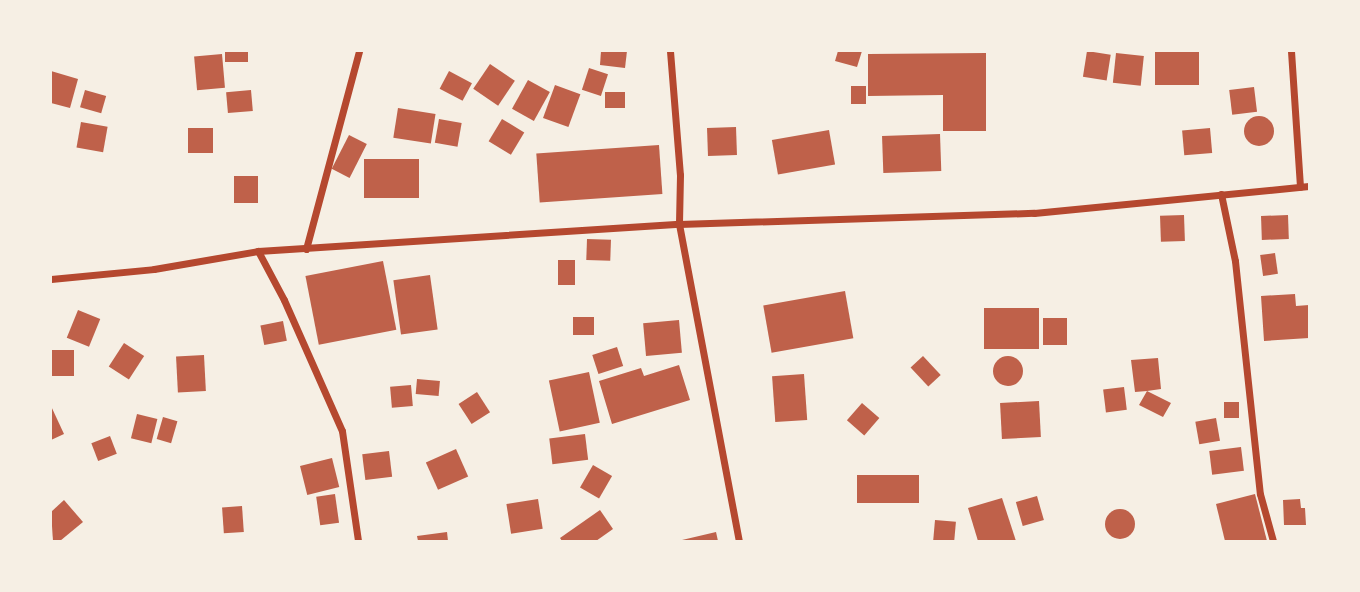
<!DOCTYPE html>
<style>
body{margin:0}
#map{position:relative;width:1360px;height:592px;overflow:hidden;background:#f6efe4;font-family:"Golos Text",sans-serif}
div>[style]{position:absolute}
.building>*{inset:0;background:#bf614a;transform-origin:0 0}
.round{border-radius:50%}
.minor>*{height:7px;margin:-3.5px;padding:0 3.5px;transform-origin:3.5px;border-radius:3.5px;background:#b5482f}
span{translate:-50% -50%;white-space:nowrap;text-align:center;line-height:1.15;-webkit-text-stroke:5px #f6efe4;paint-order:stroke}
.frame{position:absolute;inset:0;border:52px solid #f6efe4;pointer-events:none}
</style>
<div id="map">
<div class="building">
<div style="left:225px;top:51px;width:23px;height:11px"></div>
<div style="clip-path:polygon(601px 51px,627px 51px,625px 68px,600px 65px)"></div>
<div style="clip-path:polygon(838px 51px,862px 51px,857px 67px,835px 61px)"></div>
<div style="left:1087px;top:51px;width:24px;height:26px;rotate:9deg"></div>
<div style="left:1155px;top:51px;width:44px;height:34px"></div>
<div style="clip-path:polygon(986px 53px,986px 131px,943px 131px,943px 95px,868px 96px,868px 54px)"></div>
<div style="left:1116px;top:53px;width:28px;height:30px;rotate:6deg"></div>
<div style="left:222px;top:54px;width:34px;height:28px;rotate:85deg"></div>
<div style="left:490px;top:64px;width:30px;height:30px;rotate:34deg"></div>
<div style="left:589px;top:68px;width:20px;height:23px;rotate:18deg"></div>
<div style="clip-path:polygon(51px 71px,78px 79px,70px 108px,51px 103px)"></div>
<div style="left:449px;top:71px;width:26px;height:20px;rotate:28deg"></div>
<div style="left:528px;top:80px;width:25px;height:33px;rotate:29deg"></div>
<div style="left:555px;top:85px;width:27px;height:35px;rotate:20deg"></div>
<div style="left:851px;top:86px;width:15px;height:18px"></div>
<div style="left:1254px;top:87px;width:25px;height:25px;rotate:83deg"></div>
<div style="left:85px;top:90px;width:22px;height:18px;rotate:16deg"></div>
<div style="left:251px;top:90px;width:21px;height:25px;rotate:85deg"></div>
<div style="left:605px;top:92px;width:20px;height:16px"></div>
<div style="left:398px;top:108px;width:38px;height:30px;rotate:9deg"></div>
<div class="round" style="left:1244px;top:116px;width:30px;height:30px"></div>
<div style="left:439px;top:119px;width:23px;height:24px;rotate:10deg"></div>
<div style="left:502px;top:119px;width:26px;height:26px;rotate:31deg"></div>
<div style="left:81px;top:122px;width:27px;height:26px;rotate:10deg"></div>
<div style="left:736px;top:127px;width:28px;height:29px;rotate:88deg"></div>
<div style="left:188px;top:128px;width:25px;height:25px"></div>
<div style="left:1210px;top:128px;width:25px;height:28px;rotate:85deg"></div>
<div style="left:829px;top:130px;width:35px;height:58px;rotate:80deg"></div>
<div style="left:940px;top:134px;width:37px;height:58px;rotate:88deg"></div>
<div style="left:349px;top:135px;width:20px;height:38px;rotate:27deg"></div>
<div style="left:659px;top:145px;width:49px;height:123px;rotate:86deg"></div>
<div style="left:364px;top:159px;width:55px;height:39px"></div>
<div style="left:234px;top:176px;width:24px;height:27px"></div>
<div style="left:1184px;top:215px;width:26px;height:24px;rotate:88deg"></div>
<div style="left:1288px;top:215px;width:24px;height:27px;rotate:88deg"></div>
<div style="left:587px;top:239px;width:24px;height:21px;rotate:2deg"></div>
<div style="left:1275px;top:253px;width:21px;height:15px;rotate:82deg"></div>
<div style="left:558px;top:260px;width:17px;height:25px"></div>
<div style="left:383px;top:261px;width:70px;height:79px;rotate:79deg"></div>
<div style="left:430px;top:275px;width:55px;height:37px;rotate:82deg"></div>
<div style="left:845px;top:291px;width:48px;height:83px;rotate:80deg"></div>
<div style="clip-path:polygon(1295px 294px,1296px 306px,1309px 305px,1309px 338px,1264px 341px,1261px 296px)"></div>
<div style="left:984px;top:308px;width:55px;height:41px"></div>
<div style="left:78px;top:310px;width:24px;height:30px;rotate:22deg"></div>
<div style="left:573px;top:317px;width:21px;height:18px"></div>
<div style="left:1067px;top:318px;width:27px;height:24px;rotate:90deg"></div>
<div style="left:679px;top:320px;width:33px;height:36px;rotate:85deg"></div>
<div style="left:283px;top:321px;width:20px;height:23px;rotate:79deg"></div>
<div style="left:124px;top:343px;width:24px;height:28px;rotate:33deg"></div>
<div style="left:617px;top:347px;width:20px;height:26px;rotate:72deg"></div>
<div style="left:51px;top:350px;width:23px;height:26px"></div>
<div style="left:204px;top:355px;width:36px;height:28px;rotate:87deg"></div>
<div style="left:923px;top:356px;width:26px;height:17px;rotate:47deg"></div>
<div class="round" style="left:993px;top:356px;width:30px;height:30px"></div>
<div style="clip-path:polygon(1158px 358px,1161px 389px,1147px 391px,1171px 403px,1163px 417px,1139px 405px,1147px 391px,1135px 392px,1131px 360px)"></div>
<div style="clip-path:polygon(679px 365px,690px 400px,612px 424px,599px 381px,641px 368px,644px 376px)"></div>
<div style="left:589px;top:372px;width:52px;height:41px;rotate:78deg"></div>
<div style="left:804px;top:374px;width:46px;height:32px;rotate:86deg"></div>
<div style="left:417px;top:379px;width:23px;height:15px;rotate:5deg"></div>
<div style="left:411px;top:385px;width:21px;height:21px;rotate:85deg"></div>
<div style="left:1124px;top:387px;width:23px;height:21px;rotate:83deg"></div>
<div style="left:477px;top:392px;width:24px;height:22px;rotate:57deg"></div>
<div style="left:1039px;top:401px;width:36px;height:39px;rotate:87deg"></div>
<div style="left:1224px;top:402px;width:15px;height:16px"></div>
<div style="left:862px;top:403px;width:23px;height:23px;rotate:41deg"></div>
<div style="clip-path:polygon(51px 406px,64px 434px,51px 440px)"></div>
<div style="left:137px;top:414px;width:21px;height:25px;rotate:14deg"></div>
<div style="left:163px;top:417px;width:15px;height:23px;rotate:16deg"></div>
<div style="left:1216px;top:418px;width:23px;height:21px;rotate:80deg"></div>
<div style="left:585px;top:434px;width:26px;height:36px;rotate:83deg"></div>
<div style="left:110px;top:436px;width:19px;height:20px;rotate:69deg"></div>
<div style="left:1241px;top:447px;width:24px;height:32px;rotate:83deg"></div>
<div style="left:456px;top:449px;width:30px;height:33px;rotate:66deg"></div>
<div style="left:389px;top:451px;width:26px;height:27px;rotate:83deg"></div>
<div style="left:332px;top:458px;width:30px;height:33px;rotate:76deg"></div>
<div style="left:593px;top:465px;width:22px;height:26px;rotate:30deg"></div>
<div style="left:857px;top:475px;width:62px;height:28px"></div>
<div style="left:335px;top:494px;width:29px;height:19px;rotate:82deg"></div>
<div style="clip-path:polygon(1255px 494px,1267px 541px,1225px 541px,1216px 504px)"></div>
<div style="left:1037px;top:496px;width:25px;height:22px;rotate:74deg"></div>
<div style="clip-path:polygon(1002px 498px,1016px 541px,978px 541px,968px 508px)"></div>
<div style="left:538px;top:499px;width:30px;height:32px;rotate:81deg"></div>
<div style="clip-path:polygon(1300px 499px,1301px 508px,1305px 508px,1306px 525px,1284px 525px,1283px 500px)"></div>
<div style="clip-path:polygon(64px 500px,83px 522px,60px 541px,53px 541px,51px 512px)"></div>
<div style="left:242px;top:506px;width:26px;height:20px;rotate:86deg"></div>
<div class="round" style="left:1105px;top:509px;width:30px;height:30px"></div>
<div style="clip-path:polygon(600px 510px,613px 529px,596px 541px,562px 541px,560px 538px)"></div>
<div style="left:935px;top:520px;width:21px;height:21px;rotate:5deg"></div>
<div style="clip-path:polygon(447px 532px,448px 541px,418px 541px,417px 536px)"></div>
<div style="clip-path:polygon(716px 532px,718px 541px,682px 541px,682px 540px)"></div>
</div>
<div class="minor">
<div style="left:670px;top:51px;width:124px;rotate:85.4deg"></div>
<div style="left:680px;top:175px;width:49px;rotate:91.2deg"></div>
<div style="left:679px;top:224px;width:323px;rotate:79.3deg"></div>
<div style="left:1291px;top:51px;width:136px;rotate:86.2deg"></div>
<div style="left:1221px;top:194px;width:68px;rotate:78.2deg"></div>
<div style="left:1235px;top:261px;width:234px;rotate:83.9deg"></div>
<div style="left:1260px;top:494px;width:49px;rotate:74.5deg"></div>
<div style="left:306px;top:249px;width:205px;rotate:-75deg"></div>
<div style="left:258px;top:251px;width:55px;rotate:62deg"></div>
<div style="left:284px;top:300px;width:143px;rotate:66.1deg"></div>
<div style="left:342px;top:431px;width:111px;rotate:81.7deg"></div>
<div style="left:51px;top:279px;width:103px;rotate:-5.5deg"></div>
<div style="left:154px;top:269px;width:106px;rotate:-9.8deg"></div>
<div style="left:258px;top:251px;width:422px;rotate:-3.7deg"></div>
<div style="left:679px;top:224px;width:355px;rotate:-1.8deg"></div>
<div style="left:1034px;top:213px;width:276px;rotate:-5.6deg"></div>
</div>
<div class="frame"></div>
</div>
